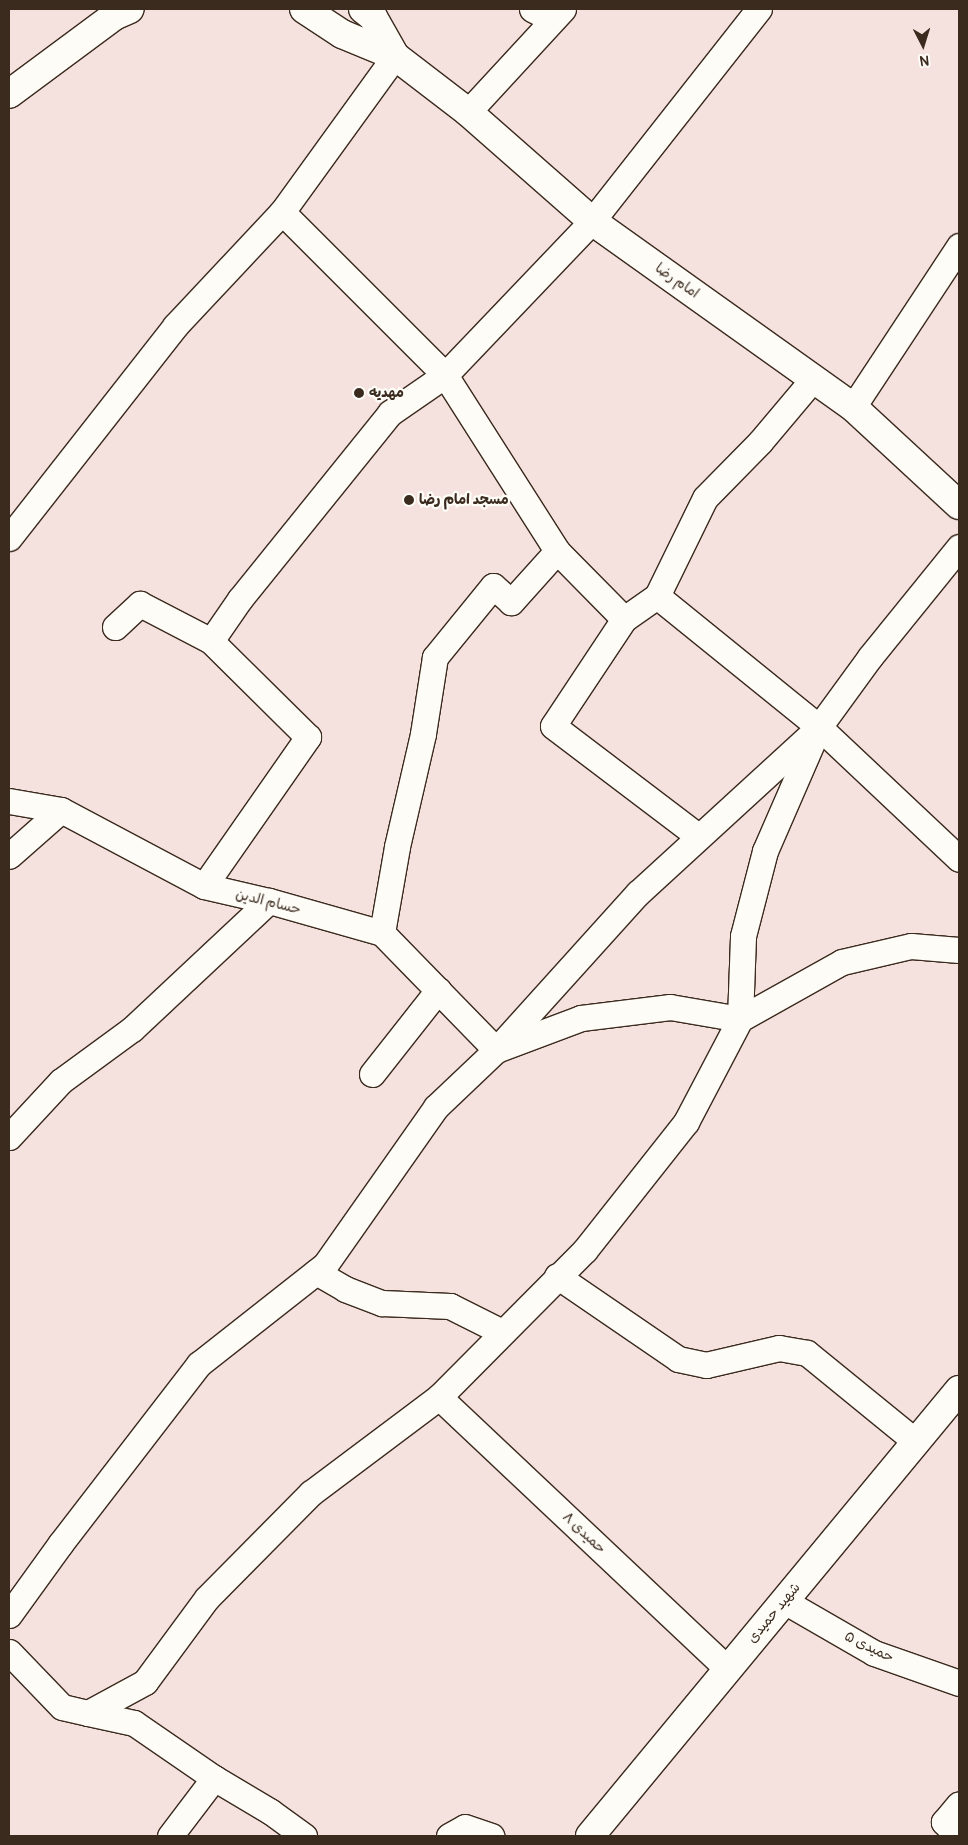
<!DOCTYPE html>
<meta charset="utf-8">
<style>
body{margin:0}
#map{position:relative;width:968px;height:1845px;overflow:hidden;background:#f5e2de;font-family:Pangolin,"Playpen Sans Arabic",sans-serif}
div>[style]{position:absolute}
.roads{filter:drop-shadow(1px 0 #3b2a1e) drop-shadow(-1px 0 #3b2a1e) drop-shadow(0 1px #3b2a1e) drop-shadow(0 -1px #3b2a1e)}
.minor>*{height:25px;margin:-12.5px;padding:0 12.5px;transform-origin:12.5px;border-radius:12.5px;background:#fdfcf7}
.secondary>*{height:28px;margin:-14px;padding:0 14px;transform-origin:14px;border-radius:14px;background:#fdfcf7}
.dots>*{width:14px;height:14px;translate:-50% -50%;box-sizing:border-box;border:2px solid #fdfcf7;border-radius:50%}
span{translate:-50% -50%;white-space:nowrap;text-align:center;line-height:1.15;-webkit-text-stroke:4.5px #fdfcf7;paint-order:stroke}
.street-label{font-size:14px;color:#3b2a1e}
.poi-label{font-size:14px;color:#3b2a1e;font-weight:700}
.left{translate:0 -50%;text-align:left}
.frame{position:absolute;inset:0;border:10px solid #3b2a1e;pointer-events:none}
.north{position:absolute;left:898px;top:20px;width:50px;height:50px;-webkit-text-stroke:4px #fdfcf7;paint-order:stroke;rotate:175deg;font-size:14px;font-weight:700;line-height:20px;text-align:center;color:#3b2a1e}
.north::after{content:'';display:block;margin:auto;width:18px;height:22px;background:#3b2a1e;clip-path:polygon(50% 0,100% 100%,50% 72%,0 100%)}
</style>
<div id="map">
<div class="roads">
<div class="minor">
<div style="left:532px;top:9px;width:22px;rotate:27deg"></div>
<div style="left:468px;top:112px;width:140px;rotate:-47.3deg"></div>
<div style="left:282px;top:212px;width:231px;rotate:45deg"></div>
<div style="left:445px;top:375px;width:209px;rotate:57.5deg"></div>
<div style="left:557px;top:551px;width:69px;rotate:132deg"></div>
<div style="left:511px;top:602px;width:24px;rotate:-138deg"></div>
<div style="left:493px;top:586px;width:92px;rotate:129.2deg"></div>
<div style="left:435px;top:657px;width:78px;rotate:98.9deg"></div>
<div style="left:423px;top:734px;width:116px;rotate:103deg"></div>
<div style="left:397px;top:847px;width:87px;rotate:99.9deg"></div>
<div style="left:813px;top:379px;width:82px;rotate:130.1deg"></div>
<div style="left:760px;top:442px;width:78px;rotate:134.5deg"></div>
<div style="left:705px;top:498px;width:109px;rotate:116.1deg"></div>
<div style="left:657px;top:596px;width:208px;rotate:39deg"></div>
<div style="left:853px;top:407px;width:193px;rotate:-56.6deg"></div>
<div style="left:9px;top:538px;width:269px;rotate:-51.9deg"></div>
<div style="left:175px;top:326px;width:156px;rotate:-46.8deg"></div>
<div style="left:282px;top:212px;width:193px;rotate:-54.1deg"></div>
<div style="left:959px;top:547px;width:141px;rotate:129deg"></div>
<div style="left:870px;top:657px;width:87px;rotate:126.1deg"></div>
<div style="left:819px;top:727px;width:192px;rotate:43.3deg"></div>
<div style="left:557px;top:551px;width:95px;rotate:45.4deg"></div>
<div style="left:657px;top:596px;width:40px;rotate:145.1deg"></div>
<div style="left:624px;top:619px;width:128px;rotate:123.6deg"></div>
<div style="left:553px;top:726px;width:183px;rotate:37.2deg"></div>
<div style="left:115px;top:627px;width:34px;rotate:-43deg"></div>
<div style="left:140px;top:604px;width:80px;rotate:27.5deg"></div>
<div style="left:9px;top:801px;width:53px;rotate:9.8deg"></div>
<div style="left:61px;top:810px;width:162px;rotate:28deg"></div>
<div style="left:204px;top:886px;width:67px;rotate:13deg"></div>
<div style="left:269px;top:901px;width:117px;rotate:15.8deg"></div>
<div style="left:382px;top:933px;width:163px;rotate:45.7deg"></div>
<div style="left:496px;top:1050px;width:91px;rotate:-20.6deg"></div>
<div style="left:581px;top:1018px;width:90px;rotate:-7deg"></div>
<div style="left:670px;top:1007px;width:71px;rotate:9.7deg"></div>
<div style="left:740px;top:1019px;width:83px;rotate:-87.9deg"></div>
<div style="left:743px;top:936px;width:88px;rotate:-75.5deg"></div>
<div style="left:765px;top:851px;width:125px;rotate:-66.5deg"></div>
<div style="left:9px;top:856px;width:69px;rotate:-41.5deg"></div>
<div style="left:204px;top:886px;width:182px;rotate:-55.1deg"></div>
<div style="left:308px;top:737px;width:136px;rotate:-135.3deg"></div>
<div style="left:211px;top:641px;width:51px;rotate:-55.4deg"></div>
<div style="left:240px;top:599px;width:239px;rotate:-51.1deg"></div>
<div style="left:390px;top:413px;width:67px;rotate:-34.6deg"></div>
<div style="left:445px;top:375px;width:213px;rotate:-46.3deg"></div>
<div style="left:592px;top:221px;width:270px;rotate:-51.8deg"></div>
<div style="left:372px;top:1074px;width:107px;rotate:-51.8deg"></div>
<div style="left:9px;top:1137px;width:76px;rotate:-47.1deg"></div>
<div style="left:61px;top:1081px;width:88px;rotate:-36.2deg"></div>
<div style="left:132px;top:1029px;width:187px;rotate:-43.1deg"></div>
<div style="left:316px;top:1272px;width:34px;rotate:30deg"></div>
<div style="left:345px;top:1289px;width:40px;rotate:21deg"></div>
<div style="left:382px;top:1303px;width:68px;rotate:2.5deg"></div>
<div style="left:450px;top:1306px;width:58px;rotate:26.6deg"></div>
<div style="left:557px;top:1276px;width:147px;rotate:34.4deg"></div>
<div style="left:678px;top:1359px;width:29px;rotate:12deg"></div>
<div style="left:706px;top:1365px;width:75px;rotate:-13.1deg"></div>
<div style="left:779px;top:1348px;width:28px;rotate:10deg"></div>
<div style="left:807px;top:1353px;width:141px;rotate:39.2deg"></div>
<div style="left:439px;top:1397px;width:397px;rotate:43.3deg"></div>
<div style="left:784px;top:1601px;width:104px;rotate:30deg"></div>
<div style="left:874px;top:1653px;width:90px;rotate:19.4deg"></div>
<div style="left:9px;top:1615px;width:89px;rotate:-54.2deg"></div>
<div style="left:61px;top:1543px;width:226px;rotate:-52.4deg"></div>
<div style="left:199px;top:1364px;width:160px;rotate:-38.2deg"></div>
<div style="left:325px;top:1265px;width:193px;rotate:-54.9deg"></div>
<div style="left:436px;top:1107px;width:83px;rotate:-43.5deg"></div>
<div style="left:496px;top:1050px;width:212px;rotate:-47.9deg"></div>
<div style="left:638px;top:893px;width:246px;rotate:-42.5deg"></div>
<div style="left:9px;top:1652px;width:76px;rotate:46.1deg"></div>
<div style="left:62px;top:1707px;width:27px;rotate:13deg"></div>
<div style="left:88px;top:1713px;width:65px;rotate:-28.5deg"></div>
<div style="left:145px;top:1682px;width:104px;rotate:-53.6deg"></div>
<div style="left:207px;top:1598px;width:148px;rotate:-45.3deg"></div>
<div style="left:311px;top:1493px;width:160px;rotate:-36.9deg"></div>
<div style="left:439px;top:1397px;width:207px;rotate:-45.2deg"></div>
<div style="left:585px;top:1250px;width:163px;rotate:-51.7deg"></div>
<div style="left:686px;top:1122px;width:116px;rotate:-62.3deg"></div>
<div style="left:740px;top:1019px;width:117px;rotate:-29.2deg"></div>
<div style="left:842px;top:962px;width:71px;rotate:-13.1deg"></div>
<div style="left:911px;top:946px;width:48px;rotate:4.8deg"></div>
<div style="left:88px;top:1713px;width:47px;rotate:12.3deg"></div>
<div style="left:134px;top:1723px;width:97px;rotate:34.5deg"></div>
<div style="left:214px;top:1778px;width:66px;rotate:30.8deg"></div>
<div style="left:271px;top:1812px;width:41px;rotate:36deg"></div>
<div style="left:170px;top:1836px;width:73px;rotate:-52.8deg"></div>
<div style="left:449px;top:1836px;width:18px;rotate:-29deg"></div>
<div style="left:465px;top:1827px;width:28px;rotate:19deg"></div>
<div style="left:958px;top:1836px;width:20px;rotate:-135deg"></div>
<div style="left:944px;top:1822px;width:23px;rotate:-50deg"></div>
</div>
<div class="secondary">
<div style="left:304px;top:9px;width:45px;rotate:33.3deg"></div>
<div style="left:342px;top:34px;width:57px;rotate:22.5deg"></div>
<div style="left:395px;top:56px;width:92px;rotate:37.5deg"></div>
<div style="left:468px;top:112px;width:165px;rotate:41.3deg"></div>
<div style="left:592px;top:221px;width:320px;rotate:35.5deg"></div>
<div style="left:853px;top:407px;width:144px;rotate:42.8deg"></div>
<div style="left:363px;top:9px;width:13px;rotate:39deg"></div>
<div style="left:373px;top:17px;width:45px;rotate:60.6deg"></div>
<div style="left:9px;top:94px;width:131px;rotate:-36.6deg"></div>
<div style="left:114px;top:16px;width:17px;rotate:-24deg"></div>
<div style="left:590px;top:1836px;width:579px;rotate:-50.4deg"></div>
</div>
</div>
<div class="dots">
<div style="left:359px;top:393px;background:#3b2a1e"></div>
<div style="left:409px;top:500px;background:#3b2a1e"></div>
</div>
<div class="street-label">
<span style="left:677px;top:281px;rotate:35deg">امام رضا</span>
<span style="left:268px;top:902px;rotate:14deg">حسام الدین</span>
<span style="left:584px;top:1533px;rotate:43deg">حمیدی ۸</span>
<span style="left:774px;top:1613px;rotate:-50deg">شهید حمیدی</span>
<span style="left:869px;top:1647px;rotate:26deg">حمیدی ۵</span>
</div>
<div class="poi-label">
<span class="left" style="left:369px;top:393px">مهدیه</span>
<span class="left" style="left:419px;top:500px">مسجد امام رضا</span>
</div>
<div class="frame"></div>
<div class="north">N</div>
</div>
